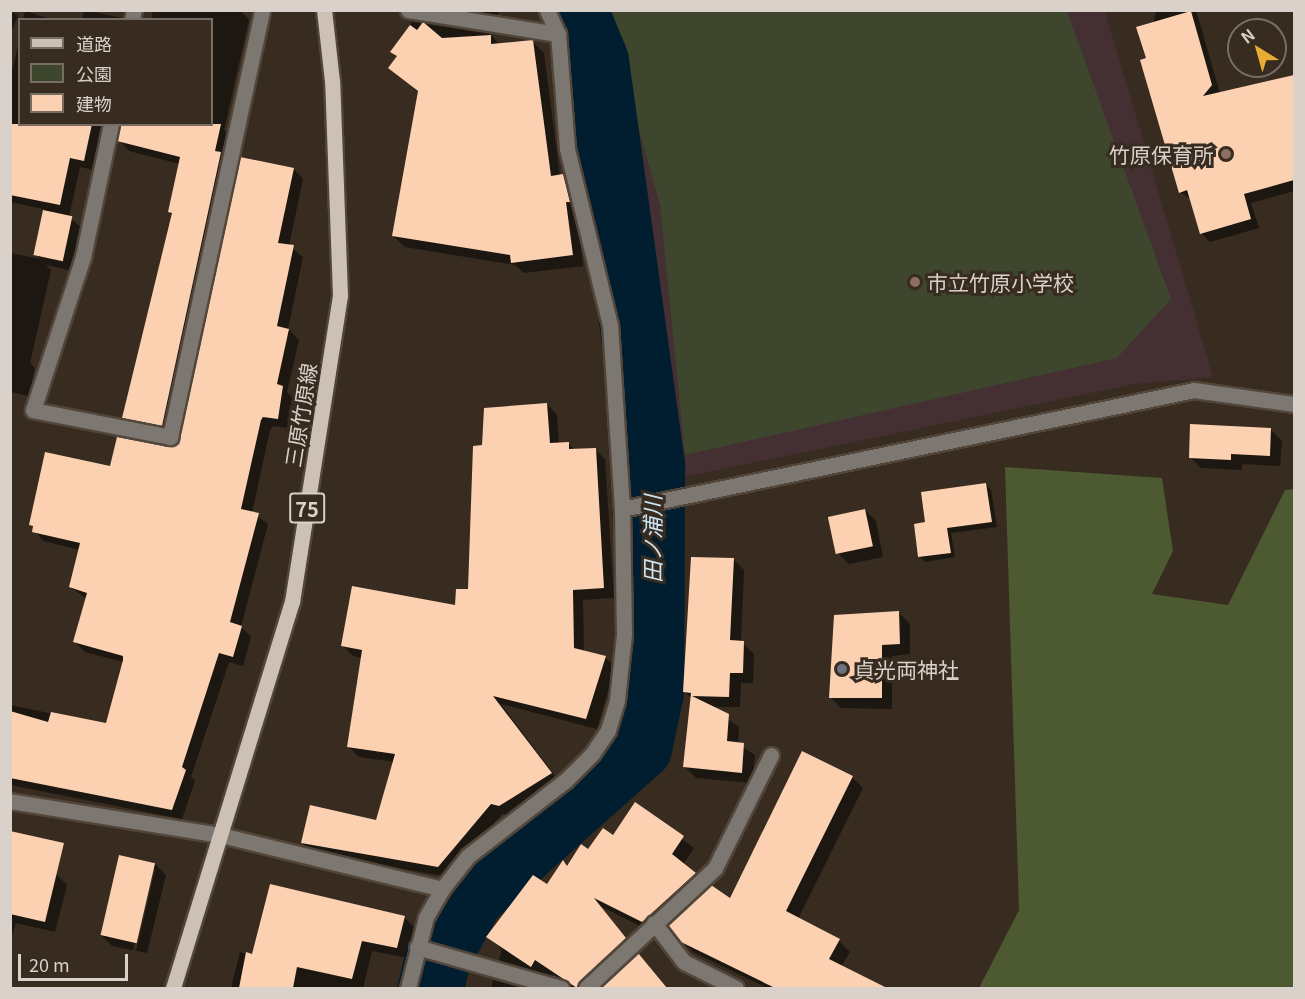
<!DOCTYPE html>
<meta charset="utf-8">
<style>
body{margin:0}
#map{position:relative;width:1305px;height:999px;overflow:hidden;background:#382b20;font-family:Georgia,"Noto Sans JP",serif}
div>[style]{position:absolute}
.education>*{inset:0;background:#442f32}
.green>*{inset:0;background:#3e462d}
.forest>*{inset:0;background:#4d5931}
.shadow>*{inset:0;background:#0007}
.river>*{height:66px;margin:-33px;padding:0 33px;transform-origin:33px;border-radius:33px;background:#001e2f}
.building>*{inset:0;background:#fbd1b2;transform-origin:0 0}
.roads{filter:drop-shadow(2px 0 #52463b) drop-shadow(-2px 0 #52463b) drop-shadow(0 2px #52463b) drop-shadow(0 -2px #52463b)}
.minor>*{height:15px;margin:-7.5px;padding:0 7.5px;transform-origin:7.5px;border-radius:7.5px;background:#7d7771}
.major>*{height:15px;margin:-7.5px;padding:0 7.5px;transform-origin:7.5px;border-radius:7.5px;background:#cdc0b4}
.dots>*{width:16px;height:16px;translate:-50% -50%;box-sizing:border-box;border:3px solid #382b20;border-radius:50%}
span{translate:-50% -50%;white-space:nowrap;text-align:center;line-height:1.15;-webkit-text-stroke:6px #382b20;paint-order:stroke}
.shield-label span{padding:2px 4px;background:#382b20;border:2px solid;border-radius:4px;-webkit-text-stroke-width:0}
.shield-label{font-size:20px;color:#d9d1ca;font-weight:700}
.poi-label{font-size:21px;color:#d9d1ca}
.right{translate:-100% -50%;text-align:right}
.left{translate:0 -50%;text-align:left}
.street-label{font-size:21px;color:#d9d1ca}
.water-label{font-size:22px;color:#cae5f6;font-style:italic}
.frame{position:absolute;inset:0;border:12px solid #d9d1ca;pointer-events:none}
.legend{position:absolute;left:18px;top:18px;width:195px;height:108px;box-sizing:border-box;background:#382b20;border:2px solid #786d64;margin:0;padding:8px 10px;list-style:none;font-size:18px;color:#d9d1ca}
.legend li{display:flex;align-items:center;gap:12px;height:30px}
.legend b{width:30px;border:2px solid #786d64}
.north{position:absolute;left:1227px;top:18px;width:60px;height:60px;box-sizing:border-box;background:#382b20;border:2px solid #786d64;border-radius:50%;rotate:323deg;font-size:16px;font-weight:700;line-height:24px;text-align:center;color:#d9d1ca}
.north::after{content:'';display:block;margin:auto;width:21px;height:27px;background:#e8ac37;clip-path:polygon(50% 0,100% 100%,50% 72%,0 100%)}
.scale{position:absolute;left:18px;top:954px;width:110px;height:27px;box-sizing:border-box;border:3px solid #d9d1ca;border-top:0;padding-left:8px;font-size:18px;line-height:21px;white-space:nowrap;color:#d9d1ca;-webkit-text-stroke:4px #382b20;paint-order:stroke}
</style>
<div id="map">
<div class="education">
<div style="clip-path:polygon(593px 11px,1105px 11px,1213px 377px,1134px 384px,665px 481px,636px 186px)"></div>
</div>
<div class="green">
<div style="clip-path:polygon(606px 11px,1067px 11px,1171px 299px,1117px 358px,685px 455px,660px 205px)"></div>
</div>
<div class="forest">
<div style="clip-path:polygon(1005px 467px,1162px 478px,1173px 551px,1152px 594px,1228px 605px,1285px 490px,1294px 489px,1294px 988px,979px 988px,1019px 910px)"></div>
</div>
<div class="shadow">
<div style="clip-path:polygon(10px 10px,18px 16px,10px 34px)"></div>
<div style="clip-path:polygon(84px 10px,122px 18px,123px 20px,82px 20px)"></div>
<div style="clip-path:polygon(153px 10px,240px 10px,249px 20px,224px 130px,231px 137px,172px 435px,134px 427px,124px 417px,173px 216px,169px 212px,180px 164px,129px 151px,119px 140px,212px 124px,212px 20px,151px 20px)"></div>
<div style="clip-path:polygon(429px 10px,498px 10px,498px 22px)"></div>
<div style="clip-path:polygon(1156px 10px,1196px 10px,1220px 93px,1294px 76px,1294px 191px,1251px 203px,1259px 228px,1210px 242px,1201px 233px,1192px 200px,1180px 192px,1147px 59px)"></div>
<div style="clip-path:polygon(25px 11px,54px 20px,23px 20px)"></div>
<div style="clip-path:polygon(412px 22px,490px 34px,500px 45px,533px 42px,544px 53px,560px 176px,574px 187px,583px 266px,524px 273px,515px 265px,405px 247px,393px 236px,419px 93px,390px 67px,398px 57px,392px 51px)"></div>
<div style="clip-path:polygon(20px 38px,20px 124px,119px 124px,111px 132px,94px 170px,80px 167px,69px 217px,82px 228px,73px 271px,46px 265px,51px 270px,30px 363px,35px 368px,29px 396px,10px 392px,10px 253px,40px 259px,35px 254px,44px 209px,10px 202px,10px 79px)"></div>
<div style="clip-path:polygon(294px 169px,303px 179px,289px 246px,303px 257px,288px 329px,299px 340px,287px 392px,292px 397px,287px 428px,273px 426px,270px 430px,252px 513px,268px 524px,241px 627px,251px 637px,243px 666px,229px 662px,191px 777px,195px 781px,182px 819px,10px 785px,10px 705px,107px 725px,123px 662px,85px 652px,75px 642px,87px 599px,70px 587px,80px 550px,43px 541px,31px 525px,111px 468px,179px 444px)"></div>
<div style="clip-path:polygon(547px 404px,557px 415px,559px 444px,568px 443px,575px 450px,595px 449px,605px 459px,614px 598px,583px 600px,584px 652px,605px 657px,615px 667px,597px 729px,501px 704px,561px 784px,510px 815px,502px 814px,449px 877px,313px 853px,302px 843px,377px 822px,394px 762px,359px 757px,349px 747px,362px 658px,353px 656px,343px 646px,457px 607px,469px 591px,484px 447px)"></div>
<div style="clip-path:polygon(1271px 430px,1282px 441px,1280px 466px,1242px 464px,1242px 470px,1201px 468px,1190px 457px)"></div>
<div style="clip-path:polygon(986px 485px,991px 490px,997px 527px,951px 533px,955px 557px,925px 562px,920px 557px,927px 523px)"></div>
<div style="clip-path:polygon(865px 510px,876px 521px,883px 557px,849px 564px,838px 553px)"></div>
<div style="clip-path:polygon(733px 559px,744px 570px,741px 642px,754px 654px,753px 683px,741px 683px,740px 707px,710px 707px,739px 727px,738px 744px,755px 755px,752px 783px,696px 778px,685px 767px,692px 699px,685px 692px)"></div>
<div style="clip-path:polygon(899px 613px,910px 624px,910px 654px,892px 656px,892px 709px,841px 708px,830px 697px)"></div>
<div style="clip-path:polygon(852px 777px,863px 788px,798px 919px,839px 941px,850px 952px,841px 967px,882px 988px,767px 988px,693px 952px,682px 941px,730px 901px)"></div>
<div style="clip-path:polygon(635px 805px,694px 848px,683px 865px,705px 885px,654px 933px,570px 891px,589px 851px,613px 837px)"></div>
<div style="clip-path:polygon(10px 862px,56px 874px,67px 885px,55px 932px,16px 923px,10px 942px)"></div>
<div style="clip-path:polygon(evenodd,155px 864px,166px 875px,147px 953px,112px 946px,101px 935px,155px 864px,152px 870px,155px 870px,136px 951px,133px 950px,152px 870px)"></div>
<div style="clip-path:polygon(404px 917px,415px 928px,408px 958px,372px 951px,363px 988px,231px 988px,240px 952px,253px 956px)"></div>
<div style="clip-path:polygon(488px 936px,600px 962px,611px 973px,596px 988px,574px 988px,553px 974px,551px 982px,510px 970px,499px 959px,502px 950px)"></div>
<div style="clip-path:polygon(620px 972px,651px 988px,601px 988px)"></div>
<div style="clip-path:polygon(493px 980px,522px 988px,491px 988px)"></div>
</div>
<div class="river">
<div style="left:431px;top:988px;width:32px;rotate:-77deg"></div>
<div style="left:438px;top:957px;width:68px;rotate:-61.2deg"></div>
<div style="left:471px;top:897px;width:225px;rotate:-41.6deg"></div>
<div style="left:639px;top:748px;width:57px;rotate:-77.9deg"></div>
<div style="left:651px;top:692px;width:227px;rotate:-89.7deg"></div>
<div style="left:652px;top:465px;width:408px;rotate:-97.9deg"></div>
<div style="left:596px;top:61px;width:55px;rotate:-112.4deg"></div>
</div>
<div class="building">
<div style="clip-path:polygon(1191px 11px,1212px 85px,1203px 96px,1294px 75px,1294px 180px,1244px 194px,1251px 219px,1200px 234px,1187px 190px,1179px 193px,1140px 60px,1146px 58px,1136px 27px)"></div>
<div style="clip-path:polygon(423px 22px,442px 38px,491px 35px,491px 44px,533px 40px,551px 176px,563px 174px,570px 202px,566px 202px,573px 255px,511px 263px,510px 255px,392px 236px,418px 91px,388px 68px,397px 56px,390px 52px,410px 25px,417px 30px)"></div>
<div style="clip-path:polygon(10px 124px,92px 124px,84px 161px,70px 158px,60px 205px,10px 195px)"></div>
<div style="clip-path:polygon(121px 124px,221px 124px,215px 151px,221px 152px,162px 426px,122px 418px,172px 213px,168px 212px,180px 157px,117px 141px)"></div>
<div style="clip-path:polygon(240px 157px,294px 168px,278px 243px,294px 245px,277px 326px,289px 329px,277px 384px,283px 386px,278px 419px,263px 417px,261px 420px,241px 509px,259px 513px,230px 622px,242px 626px,233px 657px,219px 653px,182px 767px,186px 770px,172px 810px,10px 778px,10px 711px,48px 722px,51px 712px,106px 723px,123px 660px,123px 656px,73px 642px,87px 593px,69px 587px,80px 543px,32px 532px,33px 526px,29px 525px,45px 452px,110px 466px,117px 437px,168px 447px,178px 443px)"></div>
<div style="left:43px;top:210px;width:30px;height:46px;rotate:12deg"></div>
<div style="clip-path:polygon(547px 403px,550px 443px,569px 442px,569px 449px,596px 448px,604px 588px,573px 590px,574px 648px,606px 656px,586px 719px,493px 696px,552px 773px,499px 806px,491px 804px,438px 867px,301px 843px,310px 805px,376px 820px,395px 754px,347px 747px,362px 650px,341px 646px,352px 586px,455px 605px,456px 589px,468px 589px,473px 446px,482px 445px,484px 408px)"></div>
<div style="clip-path:polygon(1190px 424px,1271px 428px,1270px 456px,1231px 454px,1231px 460px,1189px 458px)"></div>
<div style="clip-path:polygon(986px 483px,992px 522px,947px 528px,951px 553px,918px 557px,914px 524px,925px 522px,921px 492px)"></div>
<div style="left:865px;top:509px;width:38px;height:38px;rotate:78deg"></div>
<div style="clip-path:polygon(691px 557px,734px 558px,730px 640px,744px 641px,743px 673px,730px 673px,729px 697px,692px 696px,729px 714px,727px 741px,744px 743px,742px 773px,683px 767px,691px 693px,683px 692px)"></div>
<div style="clip-path:polygon(899px 611px,900px 644px,882px 645px,882px 698px,829px 698px,834px 615px)"></div>
<div style="clip-path:polygon(802px 751px,853px 776px,786px 911px,840px 939px,829px 959px,887px 988px,775px 988px,681px 942px,668px 925px,711px 885px,730px 898px)"></div>
<div style="clip-path:polygon(635px 802px,684px 836px,672px 854px,696px 873px,642px 922px,594px 898px,626px 938px,577px 988px,535px 960px,531px 967px,486px 937px,533px 875px,547px 884px,563px 860px,567px 866px,581px 844px,588px 849px,603px 828px,613px 835px)"></div>
<div style="clip-path:polygon(10px 831px,64px 843px,45px 922px,10px 914px)"></div>
<div style="left:119px;top:855px;width:37px;height:82px;rotate:13deg"></div>
<div style="clip-path:polygon(270px 884px,405px 916px,397px 948px,362px 941px,352px 979px,297px 967px,293px 988px,239px 988px,246px 952px,252px 954px)"></div>
<div style="clip-path:polygon(638px 953px,667px 988px,600px 988px)"></div>
</div>
<div class="roads">
<div class="minor">
<div style="left:408px;top:10px;width:152px;rotate:9.1deg"></div>
<div style="left:132px;top:20px;width:10px;rotate:-79deg"></div>
<div style="left:111px;top:124px;width:136px;rotate:101.9deg"></div>
<div style="left:83px;top:257px;width:161px;rotate:108.1deg"></div>
<div style="left:33px;top:410px;width:140px;rotate:11.1deg"></div>
<div style="left:170px;top:437px;width:437px;rotate:-77.8deg"></div>
<div style="left:622px;top:509px;width:584px;rotate:-11.75deg"></div>
<div style="left:1194px;top:390px;width:101px;rotate:8deg"></div>
<div style="left:10px;top:801px;width:214px;rotate:9.2deg"></div>
<div style="left:221px;top:835px;width:228px;rotate:13.7deg"></div>
<div style="left:654px;top:923px;width:49px;rotate:52.4deg"></div>
<div style="left:684px;top:962px;width:58px;rotate:26.6deg"></div>
<div style="left:417px;top:947px;width:150px;rotate:15.9deg"></div>
<div style="left:408px;top:988px;width:73px;rotate:-75.8deg"></div>
<div style="left:426px;top:917px;width:32px;rotate:-60deg"></div>
<div style="left:442px;top:889px;width:42px;rotate:-51.8deg"></div>
<div style="left:468px;top:856px;width:124px;rotate:-37.8deg"></div>
<div style="left:566px;top:780px;width:37px;rotate:-45deg"></div>
<div style="left:592px;top:754px;width:29px;rotate:-56deg"></div>
<div style="left:608px;top:730px;width:31px;rotate:-73deg"></div>
<div style="left:617px;top:700px;width:66px;rotate:-83.9deg"></div>
<div style="left:624px;top:634px;width:125px;rotate:-90.9deg"></div>
<div style="left:622px;top:509px;width:184px;rotate:-93.7deg"></div>
<div style="left:610px;top:325px;width:182px;rotate:-103.7deg"></div>
<div style="left:567px;top:148px;width:114px;rotate:-94.5deg"></div>
<div style="left:558px;top:34px;width:26px;rotate:-115deg"></div>
<div style="left:586px;top:988px;width:176px;rotate:-42.9deg"></div>
<div style="left:715px;top:868px;width:126px;rotate:-63.6deg"></div>
</div>
<div class="major">
<div style="left:173px;top:988px;width:404px;rotate:-72.9deg"></div>
<div style="left:292px;top:602px;width:311px;rotate:-81.1deg"></div>
<div style="left:340px;top:295px;width:214px;rotate:-92.1deg"></div>
<div style="left:332px;top:81px;width:71px;rotate:-96.4deg"></div>
</div>
</div>
<div class="dots">
<div style="left:1226px;top:154px;background:#8d6e63"></div>
<div style="left:915px;top:282px;background:#8d6e63"></div>
<div style="left:842px;top:669px;background:#6b7280"></div>
</div>
<div class="shield-label">
<span style="left:307px;top:508px">75</span>
</div>
<div class="poi-label">
<span class="right" style="left:1214px;top:154px">竹原保育所</span>
<span class="left" style="left:927px;top:282px">市立竹原小学校</span>
<span class="left" style="left:854px;top:669px">貞光両神社</span>
</div>
<div class="street-label">
<span style="left:300px;top:415px;rotate:-81deg">三原竹原線</span>
</div>
<div class="water-label">
<span style="left:652px;top:539px;rotate:-90deg">田ノ浦川</span>
</div>
<div class="frame"></div>
<ul class="legend">
<li><b style="height:8px;background:#cdc0b4"></b>道路</li>
<li><b style="height:16px;background:#3e462d"></b>公園</li>
<li><b style="height:16px;background:#fbd1b2"></b>建物</li>
</ul>
<div class="north">N</div>
<div class="scale">20 m</div>
</div>
